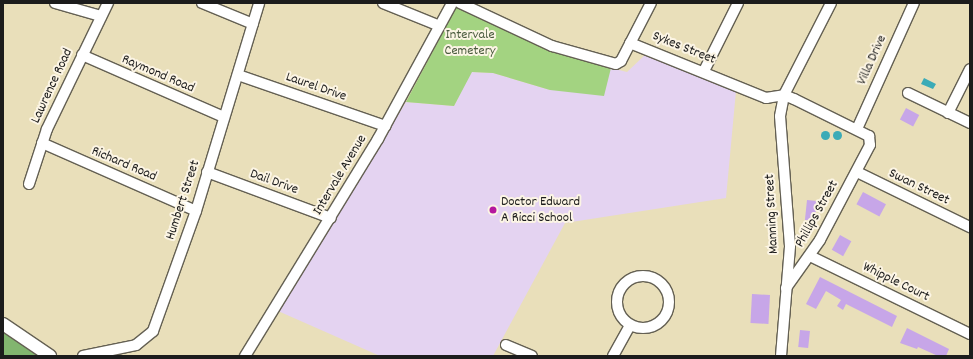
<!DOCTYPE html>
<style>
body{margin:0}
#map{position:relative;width:973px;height:359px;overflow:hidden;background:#e9dfba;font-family:Dekko,sans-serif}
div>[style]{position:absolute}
.built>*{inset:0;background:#e4d3f1}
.green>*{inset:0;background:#a3d381}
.forest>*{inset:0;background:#82b56f}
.water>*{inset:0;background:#3babb7}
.round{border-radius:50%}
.building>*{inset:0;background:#c7a6e8;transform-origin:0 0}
.roads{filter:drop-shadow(1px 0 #646053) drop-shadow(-1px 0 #646053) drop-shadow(0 1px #646053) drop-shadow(0 -1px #646053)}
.minor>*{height:10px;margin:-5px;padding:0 5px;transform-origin:5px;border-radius:5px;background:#fff}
.minor>.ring{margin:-5px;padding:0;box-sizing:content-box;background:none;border:10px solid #fff;border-radius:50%}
.major>*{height:12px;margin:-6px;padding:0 6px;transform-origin:6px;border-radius:6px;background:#fff}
.dots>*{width:11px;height:11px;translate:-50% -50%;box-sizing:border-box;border:2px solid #fcf5e5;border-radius:50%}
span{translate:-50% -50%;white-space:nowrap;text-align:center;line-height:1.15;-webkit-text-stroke:4px #fcf5e5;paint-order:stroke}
.park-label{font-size:14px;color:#4b5c3f}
.street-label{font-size:14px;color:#1c1c1c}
.poi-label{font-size:14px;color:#1c1c1c}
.left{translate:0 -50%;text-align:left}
.frame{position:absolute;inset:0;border:4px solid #1c1c1c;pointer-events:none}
</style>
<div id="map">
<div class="built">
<div style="clip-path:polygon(646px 54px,736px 91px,726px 198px,565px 223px,493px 356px,380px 356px,278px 311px,406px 102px,454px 106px,471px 72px,493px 73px,550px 90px,611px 68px,627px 72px)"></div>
</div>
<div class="green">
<div style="clip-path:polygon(457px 6px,515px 32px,528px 41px,564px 55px,611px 68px,604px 96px,550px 90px,493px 73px,472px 72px,454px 106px,406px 102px)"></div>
</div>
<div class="forest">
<div style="clip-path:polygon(3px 324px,49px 356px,3px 356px)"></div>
</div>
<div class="water">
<div style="clip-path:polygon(924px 78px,936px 84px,933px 89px,921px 84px)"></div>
<div class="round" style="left:820.5px;top:130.5px;width:9px;height:9px"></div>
<div class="round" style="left:832.5px;top:130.5px;width:9px;height:9px"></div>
</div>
<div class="building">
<div style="left:906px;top:108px;width:15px;height:13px;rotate:28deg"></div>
<div style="left:863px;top:192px;width:26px;height:14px;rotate:28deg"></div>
<div style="left:807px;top:200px;width:10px;height:20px;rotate:6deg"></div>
<div style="left:840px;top:235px;width:13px;height:17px;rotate:29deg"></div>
<div style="clip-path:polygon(820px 277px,897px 316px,892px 327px,846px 304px,843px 310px,837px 306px,841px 300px,826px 291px,816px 309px,806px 304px)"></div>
<div style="left:752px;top:294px;width:18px;height:29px;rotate:3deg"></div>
<div style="clip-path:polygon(907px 328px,949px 349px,946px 356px,938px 356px,918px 347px,917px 349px,900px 343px)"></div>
<div style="left:800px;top:330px;width:10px;height:17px;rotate:6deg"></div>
</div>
<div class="roads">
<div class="minor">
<div style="left:55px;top:3px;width:48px;rotate:15.8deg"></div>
<div style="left:202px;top:3px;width:55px;rotate:22.4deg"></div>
<div style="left:383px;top:3px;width:61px;rotate:22deg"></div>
<div style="left:460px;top:3px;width:102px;rotate:25.1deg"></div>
<div style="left:552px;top:46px;width:66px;rotate:15.7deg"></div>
<div style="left:616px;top:64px;width:6px;rotate:-31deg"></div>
<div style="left:621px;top:61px;width:65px;rotate:-62.7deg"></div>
<div style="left:630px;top:43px;width:147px;rotate:22deg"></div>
<div style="left:766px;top:98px;width:18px;rotate:-9deg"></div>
<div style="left:784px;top:95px;width:11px;rotate:22deg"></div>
<div style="left:794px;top:99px;width:84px;rotate:26.3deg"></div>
<div style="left:869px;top:136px;width:9px;rotate:84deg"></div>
<div style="left:870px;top:145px;width:107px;rotate:117.8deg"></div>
<div style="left:820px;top:240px;width:59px;rotate:125.3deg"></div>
<div style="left:82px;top:55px;width:155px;rotate:23.6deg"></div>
<div style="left:704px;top:71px;width:76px;rotate:-63.4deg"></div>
<div style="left:238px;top:75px;width:156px;rotate:19.1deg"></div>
<div style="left:908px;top:93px;width:69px;rotate:25.8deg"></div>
<div style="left:948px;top:113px;width:49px;rotate:-63.4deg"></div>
<div style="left:857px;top:129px;width:138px;rotate:-65.7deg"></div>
<div style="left:42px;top:143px;width:168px;rotate:23.8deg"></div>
<div style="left:207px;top:172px;width:132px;rotate:20.4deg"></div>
<div style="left:857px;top:172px;width:126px;rotate:26deg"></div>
<div style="left:29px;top:184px;width:58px;rotate:-71.9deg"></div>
<div style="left:47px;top:129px;width:140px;rotate:-64.2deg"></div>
<div style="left:810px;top:256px;width:178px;rotate:26deg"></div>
<div class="ring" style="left:617px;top:276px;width:42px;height:42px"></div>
<div style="left:506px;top:345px;width:28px;rotate:23deg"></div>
<div style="left:83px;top:356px;width:54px;rotate:-11.7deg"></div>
<div style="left:136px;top:345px;width:22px;rotate:-39deg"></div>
<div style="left:153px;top:331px;width:127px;rotate:-70.3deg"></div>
<div style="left:196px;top:211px;width:217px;rotate:-73.1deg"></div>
<div style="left:245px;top:356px;width:255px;rotate:-58.5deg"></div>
<div style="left:378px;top:139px;width:155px;rotate:-61.4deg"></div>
<div style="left:613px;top:356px;width:35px;rotate:-61deg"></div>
<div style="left:781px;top:356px;width:110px;rotate:-85.3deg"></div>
<div style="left:790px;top:246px;width:130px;rotate:-94.4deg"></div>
<div style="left:780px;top:116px;width:21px;rotate:-79deg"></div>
<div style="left:784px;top:95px;width:103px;rotate:-62.9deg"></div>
</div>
<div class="major">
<div style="left:3px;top:324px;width:57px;rotate:34.2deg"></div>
</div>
</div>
<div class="dots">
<div style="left:493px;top:210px;background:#b5179e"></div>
</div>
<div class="park-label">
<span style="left:470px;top:43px">Intervale<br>Cemetery</span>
</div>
<div class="street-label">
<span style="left:684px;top:48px;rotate:22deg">Sykes Street</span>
<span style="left:872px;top:60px;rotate:-66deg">Villa Drive</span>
<span style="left:158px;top:74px;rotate:23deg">Raymond Road</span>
<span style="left:52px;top:86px;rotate:-65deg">Lawrence Road</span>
<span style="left:316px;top:87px;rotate:19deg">Laurel Drive</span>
<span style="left:124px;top:164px;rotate:23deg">Richard Road</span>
<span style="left:340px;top:175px;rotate:-59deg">Intervale Avenue</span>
<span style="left:274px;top:182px;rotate:20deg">Dail Drive</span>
<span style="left:919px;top:187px;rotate:26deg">Swan Street</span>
<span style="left:183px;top:200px;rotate:-72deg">Humbert Street</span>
<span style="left:772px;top:214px;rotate:-93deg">Manning Street</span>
<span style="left:817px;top:214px;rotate:-61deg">Phillips Street</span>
<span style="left:896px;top:282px;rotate:26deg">Whipple Court</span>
</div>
<div class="poi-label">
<span class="left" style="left:501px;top:210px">Doctor Edward<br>A Ricci School</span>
</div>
<div class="frame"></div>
</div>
